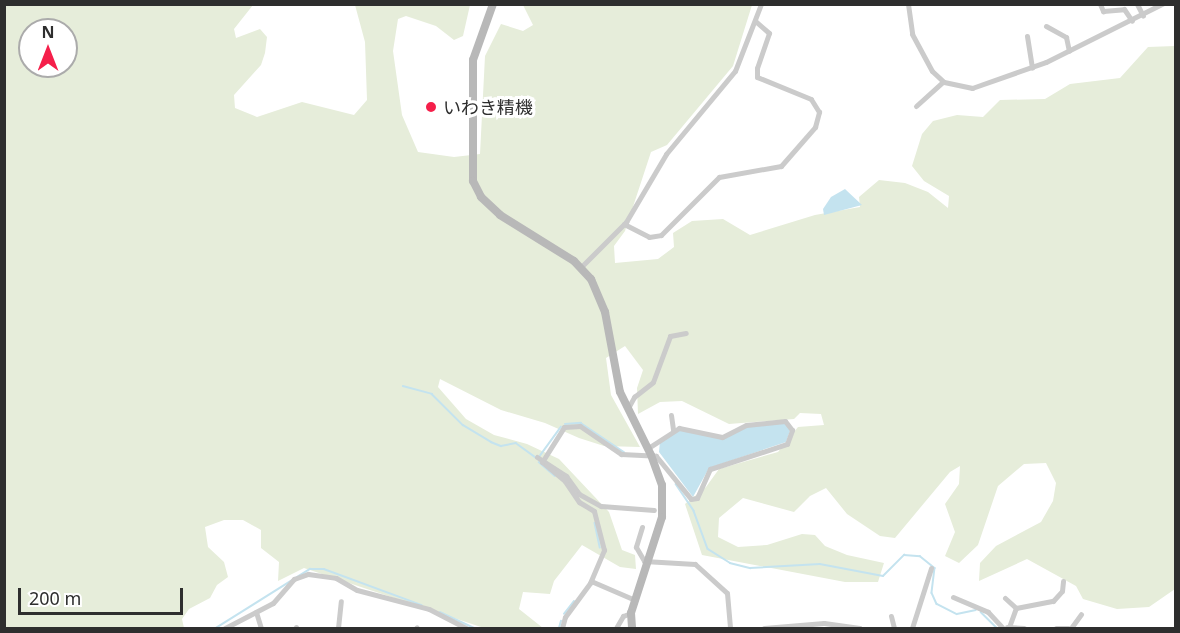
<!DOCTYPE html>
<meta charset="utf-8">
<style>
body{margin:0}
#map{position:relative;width:1180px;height:633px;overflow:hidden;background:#fff;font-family:"Noto Sans","Noto Sans JP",sans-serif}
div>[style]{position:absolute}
.green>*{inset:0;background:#e6edda}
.water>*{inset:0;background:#c4e3ef}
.stream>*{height:1.5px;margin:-0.75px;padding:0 0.75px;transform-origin:0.75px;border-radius:0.75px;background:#c4e3ef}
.street>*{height:5px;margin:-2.5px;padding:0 2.5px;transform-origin:2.5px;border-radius:2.5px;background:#cbcbcb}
.secondary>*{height:8px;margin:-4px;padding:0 4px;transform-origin:4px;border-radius:4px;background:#b8b8b8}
.dots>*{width:16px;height:16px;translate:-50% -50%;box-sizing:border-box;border:3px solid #fff;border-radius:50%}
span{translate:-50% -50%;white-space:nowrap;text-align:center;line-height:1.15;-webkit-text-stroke:6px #fff;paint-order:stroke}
.poi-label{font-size:18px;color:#2e2e2e}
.left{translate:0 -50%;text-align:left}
.frame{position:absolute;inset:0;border:6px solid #2e2e2e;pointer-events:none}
.north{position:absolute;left:18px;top:18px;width:60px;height:60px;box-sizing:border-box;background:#fff;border:2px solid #ababab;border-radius:50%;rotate:0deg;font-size:16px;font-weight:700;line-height:24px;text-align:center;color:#2e2e2e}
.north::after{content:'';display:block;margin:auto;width:21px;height:27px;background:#f51f4a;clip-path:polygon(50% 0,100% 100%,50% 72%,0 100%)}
.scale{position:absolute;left:18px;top:588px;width:165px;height:27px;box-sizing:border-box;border:3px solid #2e2e2e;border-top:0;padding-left:8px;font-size:18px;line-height:21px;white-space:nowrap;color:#2e2e2e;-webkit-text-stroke:4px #fff;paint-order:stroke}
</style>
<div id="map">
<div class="green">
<div style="clip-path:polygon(evenodd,4px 5px,253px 5px,234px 29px,236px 38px,260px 29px,267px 37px,265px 53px,261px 65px,234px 95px,235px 108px,257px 117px,302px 102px,354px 115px,367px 100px,365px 42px,355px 5px,470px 5px,463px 36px,454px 40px,436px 26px,406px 16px,398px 19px,393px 51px,402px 115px,418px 152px,454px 157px,480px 154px,485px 56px,501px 24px,523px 31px,533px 25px,523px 5px,752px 5px,733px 66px,667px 145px,651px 152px,625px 231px,614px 246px,615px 263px,658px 259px,674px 247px,673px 233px,692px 221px,723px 219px,750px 235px,815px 215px,860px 207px,859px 197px,879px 180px,905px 183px,928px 192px,948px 208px,949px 196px,924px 181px,912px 166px,922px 134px,933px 121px,957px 115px,983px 117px,1000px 100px,1045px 99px,1070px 84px,1120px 78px,1148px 47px,1175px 46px,1175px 589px,1149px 607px,1117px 609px,1083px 599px,1076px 586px,1027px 559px,979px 581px,980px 563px,996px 546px,1041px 522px,1053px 501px,1056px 483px,1046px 463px,1024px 464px,998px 486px,978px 545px,959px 563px,945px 556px,955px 532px,945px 504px,959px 484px,960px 466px,950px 472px,895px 538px,880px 536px,847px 514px,826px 488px,810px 496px,794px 512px,743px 498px,719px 518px,718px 537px,738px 547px,767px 545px,802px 534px,815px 535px,825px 546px,847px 555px,884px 563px,878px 582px,845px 582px,702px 555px,685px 504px,706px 487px,719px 469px,778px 452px,798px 427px,824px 425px,821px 414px,800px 413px,794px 419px,729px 424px,682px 401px,660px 402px,638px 414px,637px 388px,643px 370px,625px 346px,606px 358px,611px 395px,640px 447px,604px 446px,579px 438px,545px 423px,501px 410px,440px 379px,438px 387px,466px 419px,494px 435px,527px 444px,559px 459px,609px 512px,622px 550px,635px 555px,636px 569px,620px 567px,582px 545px,554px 581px,550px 594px,523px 592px,519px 609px,543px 628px,484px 628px,304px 568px,278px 581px,279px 562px,261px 548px,261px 530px,243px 520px,224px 520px,205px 527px,208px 547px,224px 562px,228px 577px,217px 585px,210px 598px,189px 609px,182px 619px,184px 628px,5px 628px,4px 5px,30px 30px,66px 30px,66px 66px,30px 66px,30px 30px)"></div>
</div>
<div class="water">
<div style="clip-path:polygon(845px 189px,862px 205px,824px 215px,823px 209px,831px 197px)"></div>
<div style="clip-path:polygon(787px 423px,790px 431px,786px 442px,709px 468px,693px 497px,659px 452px,660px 441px,679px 430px,722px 439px,746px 427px)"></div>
</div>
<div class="stream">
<div style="left:403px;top:386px;width:30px;rotate:15deg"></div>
<div style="left:432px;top:394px;width:44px;rotate:45deg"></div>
<div style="left:463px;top:425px;width:33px;rotate:31deg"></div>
<div style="left:491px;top:442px;width:11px;rotate:22deg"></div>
<div style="left:501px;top:446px;width:15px;rotate:-11deg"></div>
<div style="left:516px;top:443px;width:24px;rotate:36deg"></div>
<div style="left:565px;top:424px;width:16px;rotate:-4deg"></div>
<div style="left:581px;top:423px;width:52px;rotate:34deg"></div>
<div style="left:539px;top:457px;width:37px;rotate:-54deg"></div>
<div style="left:539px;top:462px;width:21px;rotate:41deg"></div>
<div style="left:676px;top:484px;width:32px;rotate:56deg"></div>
<div style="left:694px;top:511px;width:40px;rotate:69.8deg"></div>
<div style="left:708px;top:549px;width:26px;rotate:32deg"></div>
<div style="left:730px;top:563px;width:21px;rotate:14deg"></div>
<div style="left:750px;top:568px;width:70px;rotate:-3.3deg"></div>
<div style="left:820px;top:564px;width:64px;rotate:10.8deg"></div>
<div style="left:883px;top:576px;width:30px;rotate:-45deg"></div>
<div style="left:904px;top:555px;width:16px;rotate:4deg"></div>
<div style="left:920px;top:556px;width:19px;rotate:39deg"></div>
<div style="left:935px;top:568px;width:25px;rotate:97deg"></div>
<div style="left:932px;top:593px;width:12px;rotate:66deg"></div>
<div style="left:937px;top:604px;width:22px;rotate:27deg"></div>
<div style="left:957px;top:614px;width:19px;rotate:-12deg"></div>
<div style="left:595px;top:523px;width:25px;rotate:78deg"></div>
<div style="left:440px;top:612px;width:38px;rotate:25deg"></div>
<div style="left:981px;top:612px;width:23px;rotate:45deg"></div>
<div style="left:564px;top:614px;width:16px;rotate:-52deg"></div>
<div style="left:216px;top:628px;width:111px;rotate:-32.1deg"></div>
<div style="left:310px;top:569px;width:14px"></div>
<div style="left:324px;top:569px;width:104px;rotate:20.2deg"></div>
<div style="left:559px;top:628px;width:7px;rotate:-74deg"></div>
</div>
<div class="street">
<div style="left:908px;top:4px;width:30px;rotate:82deg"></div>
<div style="left:912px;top:34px;width:42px;rotate:61.6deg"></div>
<div style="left:932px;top:71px;width:16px;rotate:43deg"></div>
<div style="left:944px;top:82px;width:29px;rotate:12deg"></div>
<div style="left:972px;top:88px;width:78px;rotate:-19.4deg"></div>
<div style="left:1046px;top:62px;width:130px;rotate:-26.6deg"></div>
<div style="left:1100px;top:4px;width:8px;rotate:67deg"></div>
<div style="left:1103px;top:11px;width:21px;rotate:-5deg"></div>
<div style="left:1124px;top:9px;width:14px;rotate:56deg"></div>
<div style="left:1137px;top:4px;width:13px;rotate:63deg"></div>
<div style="left:1046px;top:26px;width:23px;rotate:29deg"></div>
<div style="left:1066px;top:37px;width:14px;rotate:78deg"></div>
<div style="left:1027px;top:36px;width:32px;rotate:81deg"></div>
<div style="left:916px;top:106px;width:36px;rotate:-42deg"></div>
<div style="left:624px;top:224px;width:28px;rotate:27deg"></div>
<div style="left:649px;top:237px;width:12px;rotate:-9deg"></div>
<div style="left:661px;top:235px;width:82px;rotate:-45deg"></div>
<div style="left:719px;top:177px;width:63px;rotate:-10.1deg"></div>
<div style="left:781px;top:166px;width:52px;rotate:-48.9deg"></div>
<div style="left:815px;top:127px;width:16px;rotate:-75deg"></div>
<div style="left:819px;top:112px;width:15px;rotate:-122deg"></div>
<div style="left:811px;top:99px;width:58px;rotate:-157.8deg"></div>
<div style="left:757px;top:77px;width:9px;rotate:-90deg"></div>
<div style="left:757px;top:68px;width:37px;rotate:-71deg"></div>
<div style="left:769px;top:33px;width:18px;rotate:-139deg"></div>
<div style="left:581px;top:267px;width:64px;rotate:-45deg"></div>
<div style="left:626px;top:222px;width:79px;rotate:-59.5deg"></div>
<div style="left:666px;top:154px;width:108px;rotate:-50.3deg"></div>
<div style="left:735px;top:71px;width:72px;rotate:-68.8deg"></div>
<div style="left:628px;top:408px;width:13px;rotate:-61deg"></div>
<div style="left:634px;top:397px;width:24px;rotate:-38deg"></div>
<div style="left:653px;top:382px;width:49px;rotate:-69.7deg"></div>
<div style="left:670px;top:336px;width:16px;rotate:-11deg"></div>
<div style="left:671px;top:415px;width:15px;rotate:82deg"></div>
<div style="left:537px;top:457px;width:35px;rotate:33deg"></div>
<div style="left:566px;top:476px;width:22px;rotate:54deg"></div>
<div style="left:579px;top:494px;width:25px;rotate:29deg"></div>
<div style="left:601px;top:506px;width:53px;rotate:4.3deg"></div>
<div style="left:642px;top:527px;width:21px;rotate:107deg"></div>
<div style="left:636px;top:547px;width:16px;rotate:60deg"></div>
<div style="left:644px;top:561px;width:51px;rotate:3.4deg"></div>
<div style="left:695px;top:564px;width:43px;rotate:42.2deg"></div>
<div style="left:727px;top:593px;width:35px;rotate:85deg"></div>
<div style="left:591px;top:581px;width:48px;rotate:23.4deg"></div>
<div style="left:953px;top:597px;width:38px;rotate:23deg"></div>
<div style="left:988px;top:612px;width:21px;rotate:47deg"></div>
<div style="left:1005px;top:598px;width:15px;rotate:42deg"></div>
<div style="left:256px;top:612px;width:17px;rotate:73deg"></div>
<div style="left:891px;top:616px;width:12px;rotate:76deg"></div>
<div style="left:296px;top:627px;width:1px;rotate:90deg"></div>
<div style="left:1007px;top:627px;width:17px;rotate:3deg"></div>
<div style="left:1009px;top:627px;width:20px;rotate:-70deg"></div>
<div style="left:1016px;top:608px;width:38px;rotate:-11deg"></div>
<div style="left:1053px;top:601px;width:13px;rotate:-48deg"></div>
<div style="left:1062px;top:591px;width:10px;rotate:-84deg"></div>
<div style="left:225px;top:628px;width:54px;rotate:-27.5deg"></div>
<div style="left:273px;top:603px;width:32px;rotate:-49deg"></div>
<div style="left:294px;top:579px;width:15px;rotate:-20deg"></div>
<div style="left:308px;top:574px;width:28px;rotate:8deg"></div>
<div style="left:336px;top:578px;width:24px;rotate:30deg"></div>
<div style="left:357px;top:590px;width:74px;rotate:14.8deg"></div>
<div style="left:429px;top:609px;width:42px;rotate:27.2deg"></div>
<div style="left:338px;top:628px;width:27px;rotate:-84deg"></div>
<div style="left:416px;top:628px;width:1px;rotate:-45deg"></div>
<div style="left:562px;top:628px;width:11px;rotate:-75deg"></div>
<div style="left:565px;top:617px;width:42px;rotate:-53.7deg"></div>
<div style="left:590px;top:583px;width:36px;rotate:-67deg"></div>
<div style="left:604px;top:550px;width:40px;rotate:-104.4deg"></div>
<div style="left:594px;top:511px;width:17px;rotate:-149deg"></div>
<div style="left:579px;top:502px;width:25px;rotate:-124deg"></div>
<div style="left:565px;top:481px;width:30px;rotate:-140deg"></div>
<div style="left:542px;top:462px;width:41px;rotate:-57.8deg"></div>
<div style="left:564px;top:427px;width:16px;rotate:-4deg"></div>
<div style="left:580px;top:426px;width:50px;rotate:34.3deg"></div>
<div style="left:621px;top:454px;width:35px;rotate:3deg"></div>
<div style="left:656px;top:456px;width:55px;rotate:50.9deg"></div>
<div style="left:691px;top:499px;width:6px;rotate:-9deg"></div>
<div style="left:697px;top:498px;width:32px;rotate:-66deg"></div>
<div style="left:710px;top:469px;width:81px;rotate:-18deg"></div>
<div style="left:787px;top:444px;width:15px;rotate:-70deg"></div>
<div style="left:792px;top:430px;width:11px;rotate:-128deg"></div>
<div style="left:785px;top:421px;width:39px;rotate:174deg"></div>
<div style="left:746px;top:425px;width:27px;rotate:153deg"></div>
<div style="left:722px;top:437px;width:44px;rotate:-168.2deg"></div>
<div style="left:679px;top:428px;width:37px;rotate:147deg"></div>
<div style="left:616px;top:628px;width:14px;rotate:-60deg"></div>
<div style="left:623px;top:616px;width:9px;rotate:-21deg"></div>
<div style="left:764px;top:628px;width:60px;rotate:-4.8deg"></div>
<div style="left:824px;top:623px;width:36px;rotate:8deg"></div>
<div style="left:912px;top:628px;width:63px;rotate:-72.4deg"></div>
<div style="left:1056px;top:628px;width:12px"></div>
<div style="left:1071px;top:628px;width:17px;rotate:-54deg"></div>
</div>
<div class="secondary">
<div style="left:493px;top:4px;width:59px;rotate:109.7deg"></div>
<div style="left:473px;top:60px;width:121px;rotate:90deg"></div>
<div style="left:473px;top:181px;width:18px;rotate:63deg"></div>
<div style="left:481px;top:197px;width:26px;rotate:43deg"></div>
<div style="left:500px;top:215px;width:87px;rotate:31.9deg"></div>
<div style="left:574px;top:261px;width:25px;rotate:47deg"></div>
<div style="left:591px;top:279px;width:36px;rotate:67deg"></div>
<div style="left:605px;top:312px;width:81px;rotate:79.4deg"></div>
<div style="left:620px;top:392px;width:70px;rotate:63.8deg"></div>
<div style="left:651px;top:455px;width:32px;rotate:70deg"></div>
<div style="left:662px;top:485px;width:32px;rotate:90deg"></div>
<div style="left:662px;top:517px;width:101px;rotate:107.9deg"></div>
<div style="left:631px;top:613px;width:15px;rotate:86deg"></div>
</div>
<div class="dots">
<div style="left:431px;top:107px;background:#f51f4a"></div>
</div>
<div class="poi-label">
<span class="left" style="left:443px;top:107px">いわき精機</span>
</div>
<div class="frame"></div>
<div class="north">N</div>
<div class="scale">200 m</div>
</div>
